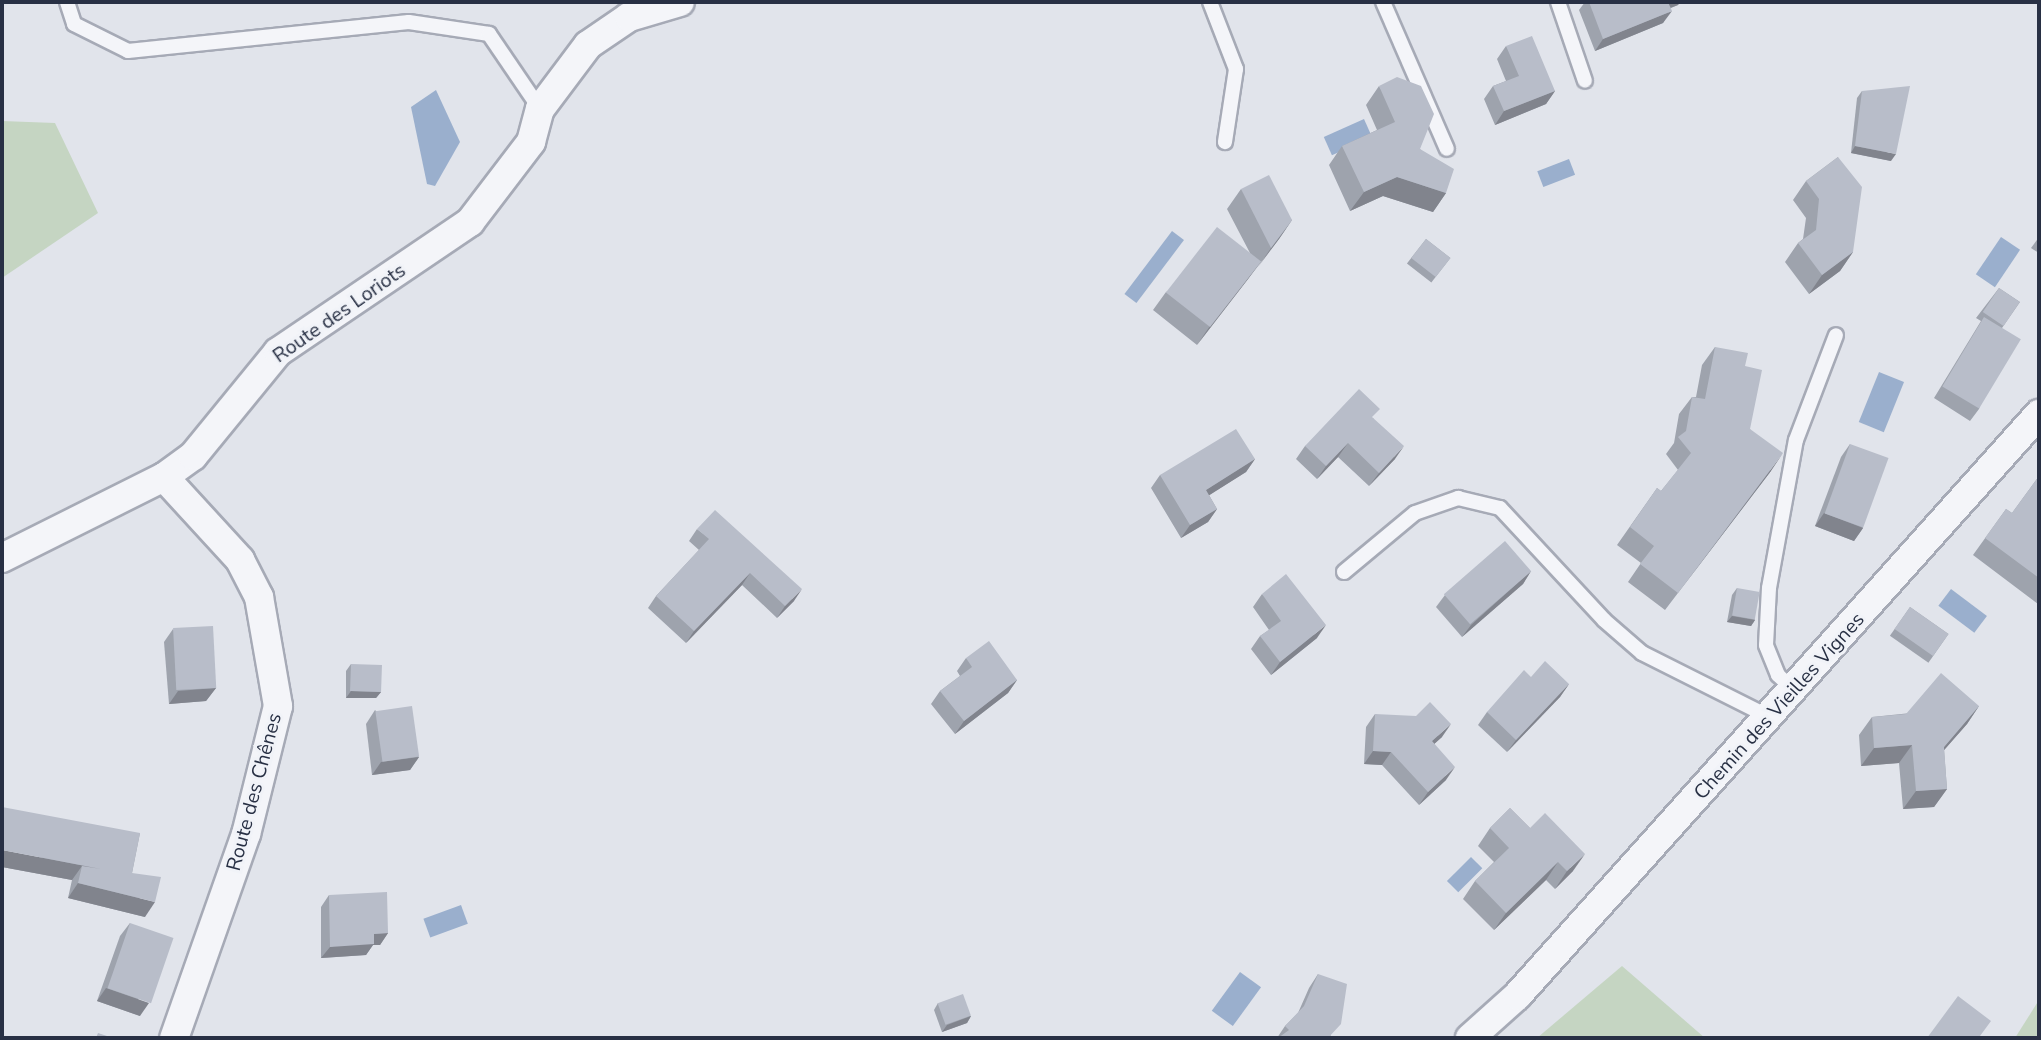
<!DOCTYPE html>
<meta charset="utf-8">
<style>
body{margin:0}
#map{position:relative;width:2041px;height:1040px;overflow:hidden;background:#e1e4eb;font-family:"Nunito Sans",sans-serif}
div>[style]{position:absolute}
.green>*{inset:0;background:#c5d5c2}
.water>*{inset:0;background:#9aafcd;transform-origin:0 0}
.roads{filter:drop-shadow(2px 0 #a6aab6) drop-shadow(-2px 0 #a6aab6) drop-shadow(0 2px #a6aab6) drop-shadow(0 -2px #a6aab6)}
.lane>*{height:14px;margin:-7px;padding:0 7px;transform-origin:7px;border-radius:7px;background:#f4f5f9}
.street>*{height:28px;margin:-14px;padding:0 14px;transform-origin:14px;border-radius:14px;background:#f4f5f9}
.wall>*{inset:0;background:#9ea3ad;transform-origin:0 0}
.shaded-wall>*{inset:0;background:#81848d}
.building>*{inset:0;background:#b8bdc9;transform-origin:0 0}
span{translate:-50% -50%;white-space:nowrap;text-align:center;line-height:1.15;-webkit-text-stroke:6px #f1f3f8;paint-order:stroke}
.street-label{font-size:20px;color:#283044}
.frame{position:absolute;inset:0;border:4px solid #283044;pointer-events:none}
</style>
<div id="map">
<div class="green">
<div style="clip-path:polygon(2px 121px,55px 123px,98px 213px,2px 278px)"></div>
<div style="clip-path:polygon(1622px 966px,1705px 1038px,1537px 1038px)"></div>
<div style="clip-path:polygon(2039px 1000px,2039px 1038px,2015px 1038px)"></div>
</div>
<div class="water">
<div style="clip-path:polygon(436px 90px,460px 142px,435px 186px,427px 184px,411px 107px)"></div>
<div style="left:1364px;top:119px;width:20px;height:44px;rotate:66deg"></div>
<div style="left:1569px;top:159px;width:17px;height:34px;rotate:69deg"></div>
<div style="left:1172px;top:231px;width:15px;height:79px;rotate:37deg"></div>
<div style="left:2001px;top:237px;width:23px;height:45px;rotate:34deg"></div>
<div style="left:1879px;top:372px;width:27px;height:54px;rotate:22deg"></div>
<div style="left:1951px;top:589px;width:45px;height:21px;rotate:37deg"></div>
<div style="left:1471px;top:857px;width:16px;height:34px;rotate:45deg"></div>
<div style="left:461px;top:905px;width:20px;height:40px;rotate:70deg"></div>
<div style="left:1240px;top:972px;width:26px;height:48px;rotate:36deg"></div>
</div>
<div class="roads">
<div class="lane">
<div style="left:67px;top:2px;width:23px;rotate:72deg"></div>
<div style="left:74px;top:24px;width:60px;rotate:26.6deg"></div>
<div style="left:128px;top:51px;width:282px;rotate:-5.9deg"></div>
<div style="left:409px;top:22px;width:81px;rotate:8.5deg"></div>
<div style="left:489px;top:34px;width:91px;rotate:55.8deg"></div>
<div style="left:1210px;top:2px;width:72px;rotate:68.8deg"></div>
<div style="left:1236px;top:69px;width:74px;rotate:98.6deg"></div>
<div style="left:1383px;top:2px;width:160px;rotate:66.5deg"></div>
<div style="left:1558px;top:2px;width:83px;rotate:71.1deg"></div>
<div style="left:1344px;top:572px;width:92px;rotate:-39.7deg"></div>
<div style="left:1415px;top:513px;width:46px;rotate:-19.2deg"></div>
<div style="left:1458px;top:498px;width:43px;rotate:13.4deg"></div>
<div style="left:1500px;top:508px;width:153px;rotate:47.1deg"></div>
<div style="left:1604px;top:620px;width:50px;rotate:41deg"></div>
<div style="left:1642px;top:653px;width:142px;rotate:26.7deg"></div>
<div style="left:1794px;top:690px;width:22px;rotate:-137deg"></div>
<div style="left:1778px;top:675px;width:32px;rotate:-112deg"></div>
<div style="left:1766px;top:645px;width:57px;rotate:-87deg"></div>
<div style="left:1769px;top:588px;width:150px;rotate:-79.7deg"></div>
<div style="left:1796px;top:440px;width:112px;rotate:-69.1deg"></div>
</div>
<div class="street">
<div style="left:164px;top:477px;width:113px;rotate:47.5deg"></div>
<div style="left:240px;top:560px;width:42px;rotate:62.8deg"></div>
<div style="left:259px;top:597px;width:111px;rotate:80.1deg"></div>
<div style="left:278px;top:706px;width:132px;rotate:104deg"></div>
<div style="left:246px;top:834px;width:216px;rotate:109.4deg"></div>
<div style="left:2px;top:558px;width:181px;rotate:-26.6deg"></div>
<div style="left:164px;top:477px;width:36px;rotate:-36deg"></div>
<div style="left:193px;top:456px;width:134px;rotate:-50.7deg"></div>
<div style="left:278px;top:352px;width:232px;rotate:-34.1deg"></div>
<div style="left:470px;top:222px;width:101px;rotate:-52.7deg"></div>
<div style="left:531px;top:142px;width:34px;rotate:-75deg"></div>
<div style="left:540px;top:109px;width:80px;rotate:-53.1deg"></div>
<div style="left:588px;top:45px;width:50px;rotate:-34.3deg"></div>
<div style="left:629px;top:17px;width:53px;rotate:-16.4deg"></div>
<div style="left:1470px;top:1038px;width:63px;rotate:-41.8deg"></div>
<div style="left:1517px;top:996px;width:782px;rotate:-48.11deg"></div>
</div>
</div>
<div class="wall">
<div style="clip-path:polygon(1585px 2px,1680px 2px,1678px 5px,1671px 8px,1663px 23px,1595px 51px,1579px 10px)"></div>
<div style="clip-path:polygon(1506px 46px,1555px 91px,1546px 104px,1495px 125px,1484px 99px,1493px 86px,1506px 81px,1497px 59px)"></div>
<div style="clip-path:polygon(1379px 86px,1420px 149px,1446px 193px,1433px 212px,1383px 196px,1350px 211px,1329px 165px,1342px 146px,1377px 130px,1366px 105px)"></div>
<div style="clip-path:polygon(1862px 91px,1891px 161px,1851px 153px,1857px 98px)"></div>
<div style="clip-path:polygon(1838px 157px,1853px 252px,1840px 271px,1809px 294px,1785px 262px,1798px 243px,1803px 239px,1806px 218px,1793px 200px,1806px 181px)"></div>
<div style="clip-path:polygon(1241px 189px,1292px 220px,1279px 239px,1197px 345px,1153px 310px,1166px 292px,1250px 253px,1227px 209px)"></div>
<div style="clip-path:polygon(2039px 237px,2039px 253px,2031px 248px)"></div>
<div style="left:1426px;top:239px;width:31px;height:31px;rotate:38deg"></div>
<div style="clip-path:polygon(1999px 288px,2020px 302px,2002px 328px,1979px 409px,1970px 421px,1934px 398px,1981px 321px,1976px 318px)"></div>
<div style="clip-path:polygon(1715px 347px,1745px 366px,1750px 429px,1771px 471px,1665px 610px,1628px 582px,1641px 563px,1617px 545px,1657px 488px,1661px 491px,1678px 470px,1666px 454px,1674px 443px,1679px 414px,1692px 397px,1696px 397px,1702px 365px)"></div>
<div style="clip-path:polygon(1373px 418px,1395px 459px,1369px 486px,1338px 457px,1317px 479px,1296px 459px,1305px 446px)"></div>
<div style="clip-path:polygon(1850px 444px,1863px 528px,1854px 541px,1815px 526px,1841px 457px)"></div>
<div style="clip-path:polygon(1255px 459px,1246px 472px,1209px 495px,1217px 509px,1208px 522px,1181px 538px,1151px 488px,1160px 475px)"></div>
<div style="clip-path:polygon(2039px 476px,2039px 603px,2038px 604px,1973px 555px,2006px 509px,2012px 513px)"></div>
<div style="clip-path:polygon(697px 529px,794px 601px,777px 618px,742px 585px,686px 643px,648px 608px,656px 596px,699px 550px,689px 541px)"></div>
<div style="clip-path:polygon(1531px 571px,1523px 584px,1462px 637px,1436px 607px,1445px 595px)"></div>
<div style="clip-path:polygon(1737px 588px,1755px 620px,1751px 626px,1727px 622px,1732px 595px)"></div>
<div style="clip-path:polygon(1262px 594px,1317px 638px,1271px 675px,1251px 649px,1260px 636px,1269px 630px,1253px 607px)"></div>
<div style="left:1910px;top:607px;width:47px;height:35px;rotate:35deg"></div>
<div style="clip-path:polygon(173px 629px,216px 688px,206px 701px,169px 704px,164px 642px)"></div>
<div style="clip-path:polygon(966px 658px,1017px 680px,1008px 693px,955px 734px,931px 704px,940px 691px,960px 676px,957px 671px)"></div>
<div style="clip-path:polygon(351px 664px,381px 692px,376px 698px,346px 698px,346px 671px)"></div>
<div style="clip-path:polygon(1569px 684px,1560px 697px,1507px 752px,1478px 725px,1487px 712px)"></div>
<div style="clip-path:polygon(1979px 706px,1967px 724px,1944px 750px,1947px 789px,1934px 807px,1903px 809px,1899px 763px,1861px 766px,1859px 735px,1872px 717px)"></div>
<div style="clip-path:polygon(375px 710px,419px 757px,410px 770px,372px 775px,366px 724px)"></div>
<div style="clip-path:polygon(1375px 714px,1442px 737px,1434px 744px,1446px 780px,1419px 805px,1382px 765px,1364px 764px,1366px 727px)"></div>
<div style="clip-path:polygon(1510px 808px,1573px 871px,1555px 889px,1546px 880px,1494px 930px,1463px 899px,1475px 881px,1494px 862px,1478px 846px,1490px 828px)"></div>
<div style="clip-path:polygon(140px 833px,132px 873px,145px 917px,68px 898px,72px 880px,2px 867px)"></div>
<div style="clip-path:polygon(329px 895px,388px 933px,380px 945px,373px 945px,366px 955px,321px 958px,321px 907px)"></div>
<div style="clip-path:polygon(130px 923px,140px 1016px,97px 1001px,120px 936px)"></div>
<div style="clip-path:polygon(1318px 974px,1331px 1038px,1277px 1038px,1285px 1026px,1298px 1013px,1309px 988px)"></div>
<div style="clip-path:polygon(938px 1003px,971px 1016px,967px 1023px,942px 1032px,934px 1010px)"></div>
</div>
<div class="shaded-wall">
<div style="clip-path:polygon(1666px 2px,1680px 2px,1678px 5px,1659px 12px)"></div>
<div style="clip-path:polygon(1672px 11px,1663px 23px,1595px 51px,1603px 39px)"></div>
<div style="clip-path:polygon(1555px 91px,1546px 104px,1495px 125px,1504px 111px)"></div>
<div style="clip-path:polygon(1855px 146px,1896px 154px,1891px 161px,1851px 153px)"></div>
<div style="clip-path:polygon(1397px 177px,1446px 193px,1433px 212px,1383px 196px,1350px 211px,1364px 192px)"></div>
<div style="clip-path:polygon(1292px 220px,1279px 239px,1258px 267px,1271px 248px)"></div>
<div style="clip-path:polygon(1853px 252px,1840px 271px,1809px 294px,1822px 275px)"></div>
<div style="clip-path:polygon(1261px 261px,1248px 279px,1197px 345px,1210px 326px)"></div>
<div style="clip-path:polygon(1348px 443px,1338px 457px,1317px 479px,1326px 466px)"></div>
<div style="clip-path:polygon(1404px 446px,1395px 459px,1369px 486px,1379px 473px)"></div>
<div style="clip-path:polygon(1783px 453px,1771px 471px,1665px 610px,1678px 593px)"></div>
<div style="clip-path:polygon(1255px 459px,1246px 472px,1197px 503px,1206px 490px)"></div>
<div style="clip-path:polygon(1217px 509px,1208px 522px,1181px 538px,1190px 525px)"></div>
<div style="clip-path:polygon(1824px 513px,1863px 528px,1854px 541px,1815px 526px)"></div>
<div style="clip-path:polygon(1531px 571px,1523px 584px,1462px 637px,1471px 625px)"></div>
<div style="clip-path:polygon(750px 573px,742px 585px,686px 643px,694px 631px)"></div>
<div style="clip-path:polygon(802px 589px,794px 601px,777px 618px,785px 606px)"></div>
<div style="clip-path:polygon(1732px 616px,1755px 620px,1751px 626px,1727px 622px)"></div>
<div style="clip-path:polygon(1326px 625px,1317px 638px,1271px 675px,1280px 662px)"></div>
<div style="clip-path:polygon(1017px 680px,1008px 693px,955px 734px,964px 721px)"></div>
<div style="clip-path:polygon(1569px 684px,1560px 697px,1507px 752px,1516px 740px)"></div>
<div style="clip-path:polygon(216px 688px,206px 701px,169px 704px,178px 691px)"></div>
<div style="clip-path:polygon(351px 691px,381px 692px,376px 698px,346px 698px)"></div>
<div style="clip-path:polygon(1979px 706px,1967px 724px,1931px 765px,1944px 747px)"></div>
<div style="clip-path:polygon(1451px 724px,1442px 737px,1423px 754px,1432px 741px)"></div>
<div style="clip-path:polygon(1912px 745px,1899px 763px,1861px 766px,1874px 748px)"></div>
<div style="clip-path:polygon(1373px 751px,1391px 752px,1382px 765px,1364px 764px)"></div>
<div style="clip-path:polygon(419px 757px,410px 770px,372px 775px,381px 762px)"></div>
<div style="clip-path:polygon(1455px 767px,1446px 780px,1419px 805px,1428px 792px)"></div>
<div style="clip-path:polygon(1947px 789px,1934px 807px,1903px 809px,1916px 791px)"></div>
<div style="clip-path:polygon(2px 850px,101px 869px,82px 866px,72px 880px,2px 867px)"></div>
<div style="clip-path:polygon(1585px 854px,1573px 871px,1555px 889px,1567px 871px)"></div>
<div style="clip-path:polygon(1558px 862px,1546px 880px,1494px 930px,1506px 913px)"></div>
<div style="clip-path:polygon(78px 883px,155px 902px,145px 917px,68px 898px)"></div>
<div style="clip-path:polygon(388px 933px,380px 945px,373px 945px,366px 955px,321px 958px,330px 947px,374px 934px)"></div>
<div style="clip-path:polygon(106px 988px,149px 1003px,140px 1016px,97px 1001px)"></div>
<div style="clip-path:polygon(971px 1016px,967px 1023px,942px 1032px,947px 1025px)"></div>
</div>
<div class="building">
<div style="clip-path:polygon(1589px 2px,1668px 2px,1672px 11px,1603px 39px)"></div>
<div style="clip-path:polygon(1532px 36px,1555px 91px,1504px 111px,1493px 86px,1519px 76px,1506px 46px)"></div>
<div style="clip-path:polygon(1397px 77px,1421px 86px,1434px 114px,1420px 149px,1454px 169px,1446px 193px,1397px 177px,1364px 192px,1342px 146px,1395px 122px,1379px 86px)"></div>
<div style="clip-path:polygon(1910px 86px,1896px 154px,1855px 146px,1862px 91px)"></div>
<div style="clip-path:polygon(1838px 157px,1862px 187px,1853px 252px,1822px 275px,1798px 243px,1816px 230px,1819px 199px,1806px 181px)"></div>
<div style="clip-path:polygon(1269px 175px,1292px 220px,1271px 248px,1241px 189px)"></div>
<div style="left:1217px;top:227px;width:56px;height:83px;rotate:38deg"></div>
<div style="left:1426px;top:239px;width:31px;height:24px;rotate:38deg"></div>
<div style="left:1999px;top:288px;width:25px;height:29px;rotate:34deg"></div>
<div style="left:1984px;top:317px;width:43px;height:81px;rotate:31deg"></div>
<div style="clip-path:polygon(1715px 347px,1748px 353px,1745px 366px,1762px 370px,1750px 429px,1783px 453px,1678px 593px,1640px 564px,1654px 546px,1630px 527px,1657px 488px,1661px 491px,1691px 453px,1678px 437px,1686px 431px,1692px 397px,1705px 399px)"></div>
<div style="clip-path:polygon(1359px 389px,1380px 409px,1372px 417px,1404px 446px,1379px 473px,1348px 443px,1326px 466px,1305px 446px)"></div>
<div style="clip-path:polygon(1236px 429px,1255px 459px,1206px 490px,1217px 509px,1190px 525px,1160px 475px)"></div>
<div style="left:1850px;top:444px;width:41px;height:74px;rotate:20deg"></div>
<div style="clip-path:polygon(2039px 476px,2039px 578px,1985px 538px,2006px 509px,2012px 513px)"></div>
<div style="clip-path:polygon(715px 510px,802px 589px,785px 606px,750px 573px,694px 631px,656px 596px,709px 539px,697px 529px)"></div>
<div style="left:1505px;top:541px;width:40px;height:81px;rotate:49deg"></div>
<div style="clip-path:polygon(1286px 574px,1326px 625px,1280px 662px,1260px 636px,1281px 621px,1262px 594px)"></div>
<div style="left:1737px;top:588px;width:23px;height:28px;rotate:10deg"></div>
<div style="left:1910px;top:607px;width:47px;height:27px;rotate:35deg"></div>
<div style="left:213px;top:626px;width:62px;height:40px;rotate:87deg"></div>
<div style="clip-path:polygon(989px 641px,1017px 680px,964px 721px,940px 691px,972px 667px,966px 658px)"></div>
<div style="clip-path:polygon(1545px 661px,1569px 684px,1516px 740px,1487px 712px,1524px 670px,1531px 677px)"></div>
<div style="left:351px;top:664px;width:31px;height:27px;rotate:2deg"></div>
<div style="clip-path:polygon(1941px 673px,1979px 706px,1944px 747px,1947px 789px,1916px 791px,1912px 745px,1874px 748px,1872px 717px,1906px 714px)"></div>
<div style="clip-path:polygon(1430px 702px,1451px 724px,1432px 741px,1455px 767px,1428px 792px,1391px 752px,1373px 751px,1375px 714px,1416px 716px)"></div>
<div style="left:412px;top:706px;width:51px;height:37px;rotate:82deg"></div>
<div style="clip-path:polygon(2px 807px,140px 833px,132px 873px,161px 877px,155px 902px,78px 883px,82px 866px,101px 869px,2px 850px)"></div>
<div style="clip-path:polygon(1510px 808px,1530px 828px,1545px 813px,1585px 854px,1567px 871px,1558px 862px,1506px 913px,1475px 881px,1509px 848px,1490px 828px)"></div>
<div style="clip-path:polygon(387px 892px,388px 933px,374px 934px,374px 944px,330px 947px,329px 895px)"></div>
<div style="left:130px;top:923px;width:46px;height:69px;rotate:19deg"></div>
<div style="clip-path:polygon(1318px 974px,1347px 984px,1341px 1024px,1328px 1038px,1278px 1038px,1289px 1030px,1285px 1026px,1304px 1006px)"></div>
<div style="left:963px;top:994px;width:23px;height:27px;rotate:70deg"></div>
<div style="clip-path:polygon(1958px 996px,1991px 1021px,1980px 1036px,1983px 1038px,1927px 1038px)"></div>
<div style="clip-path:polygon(98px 1033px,113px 1038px,96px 1038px)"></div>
</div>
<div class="street-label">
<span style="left:339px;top:313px;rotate:-35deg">Route des Loriots</span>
<span style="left:1779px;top:706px;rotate:-48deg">Chemin des Vieilles Vignes</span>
<span style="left:254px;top:792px;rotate:-75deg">Route des Chênes</span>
</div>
<div class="frame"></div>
</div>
